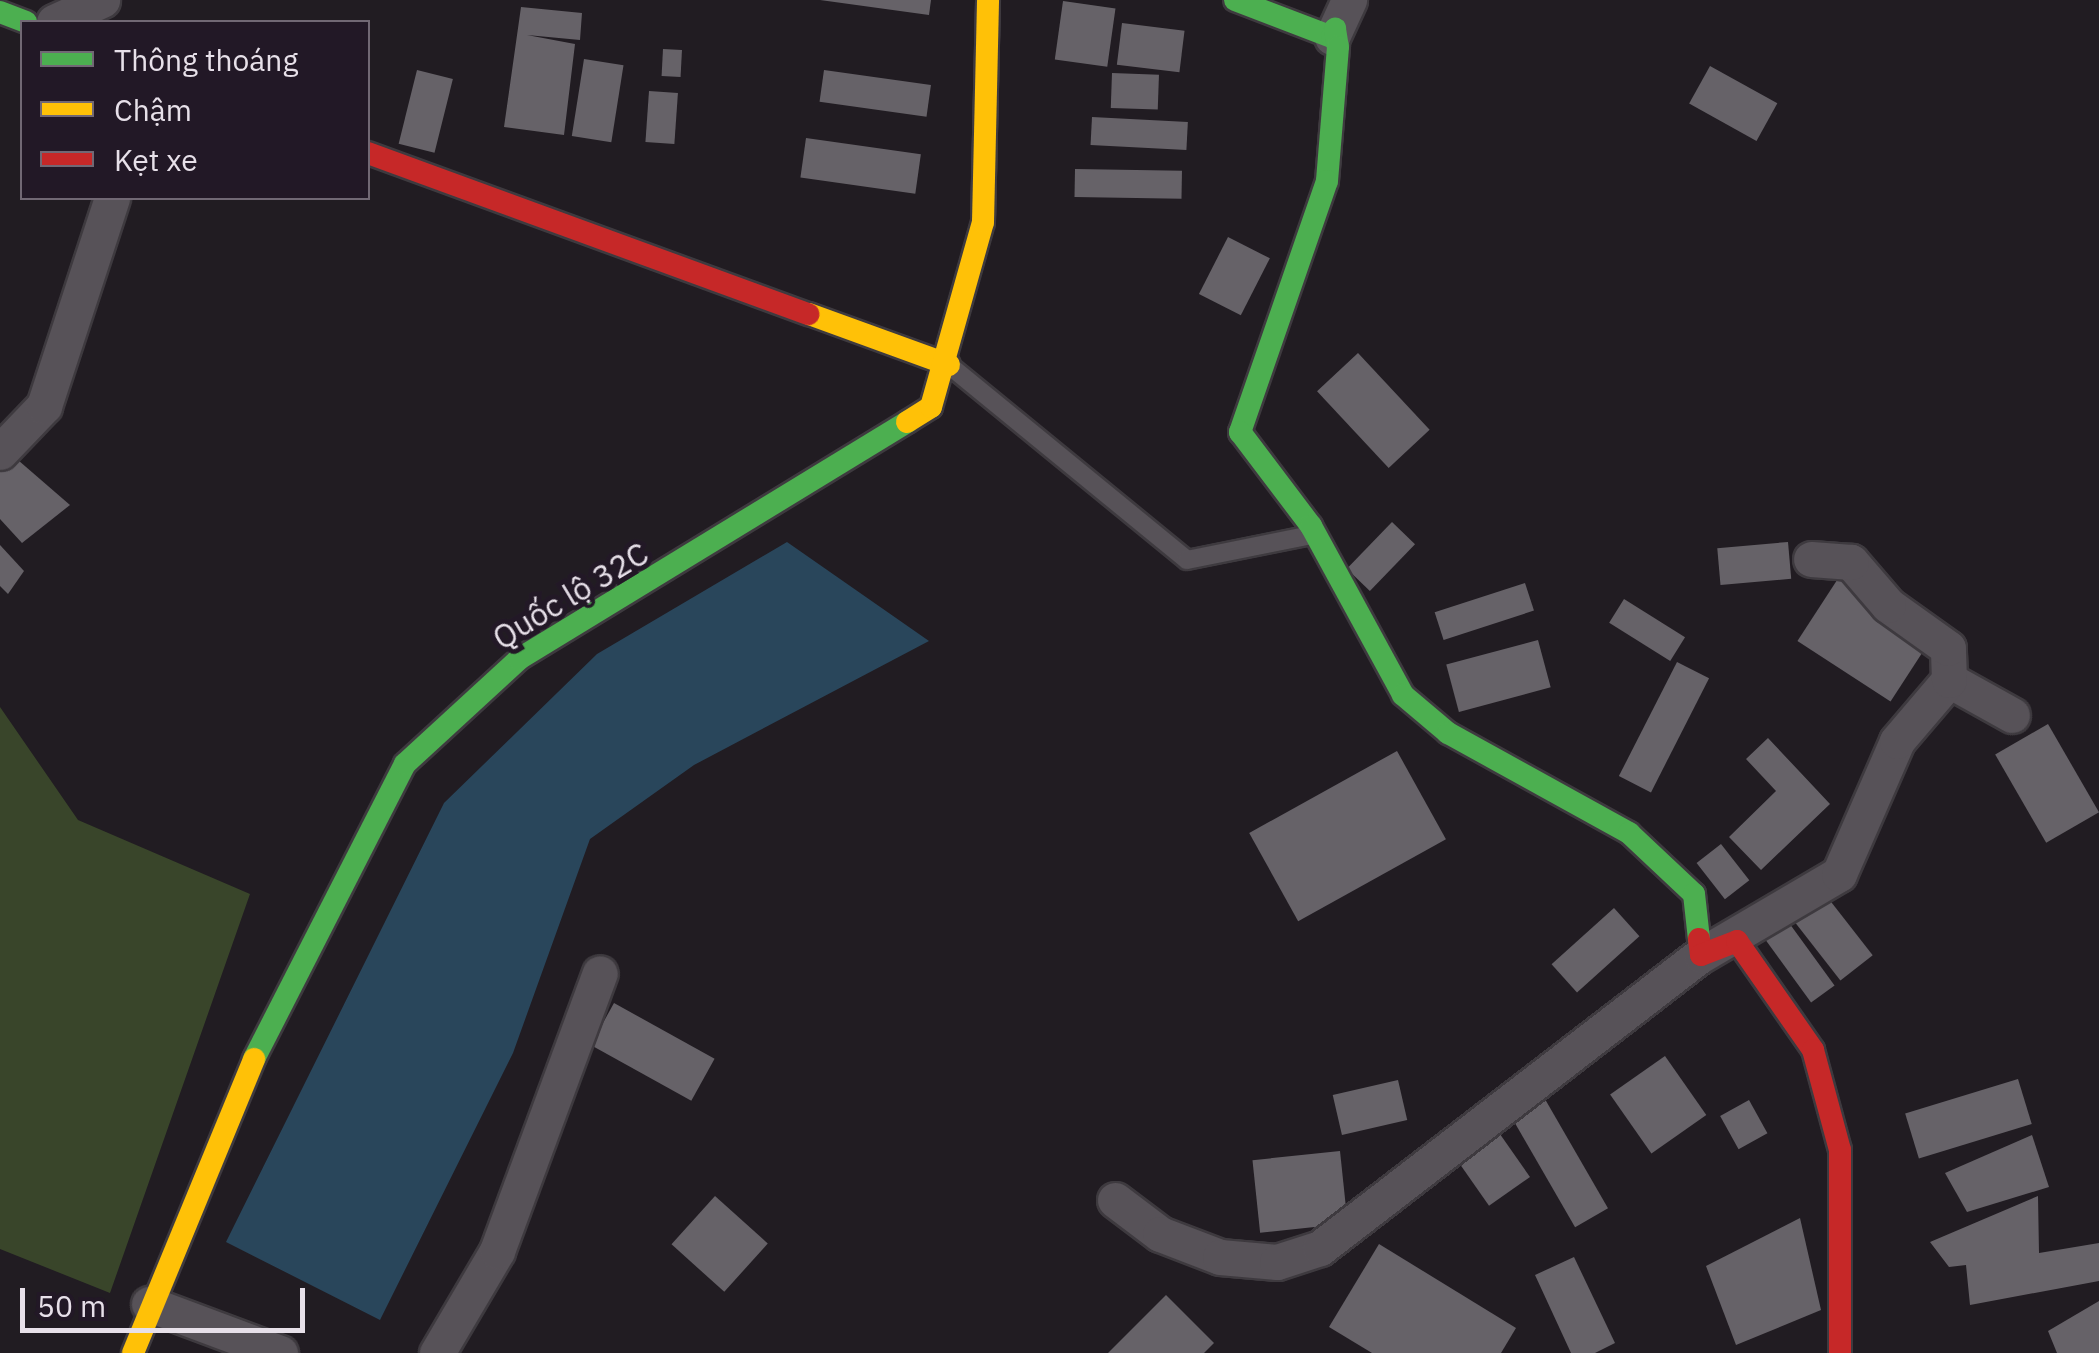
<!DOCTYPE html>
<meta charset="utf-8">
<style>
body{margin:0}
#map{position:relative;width:2099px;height:1353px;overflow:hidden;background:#211c22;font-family:"IBM Plex Sans",sans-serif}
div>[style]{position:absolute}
.forest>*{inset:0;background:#39452a}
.water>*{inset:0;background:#29465b}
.building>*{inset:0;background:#666268;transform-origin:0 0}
.roads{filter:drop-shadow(2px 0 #3e3a3f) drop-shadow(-2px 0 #3e3a3f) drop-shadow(0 2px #3e3a3f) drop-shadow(0 -2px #3e3a3f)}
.lane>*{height:18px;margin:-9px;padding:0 9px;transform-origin:9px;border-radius:9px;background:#575258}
.street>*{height:35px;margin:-17.5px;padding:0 17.5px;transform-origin:17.5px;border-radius:17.5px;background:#575258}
.fast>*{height:22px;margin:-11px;padding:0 11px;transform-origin:11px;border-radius:11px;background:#4caf50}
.slow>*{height:22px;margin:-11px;padding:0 11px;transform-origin:11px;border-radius:11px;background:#ffc107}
.jam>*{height:22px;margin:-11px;padding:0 11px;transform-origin:11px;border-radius:11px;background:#c62828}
span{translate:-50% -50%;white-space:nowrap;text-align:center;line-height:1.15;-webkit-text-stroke:10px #221826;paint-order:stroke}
.street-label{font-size:32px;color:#e7e0e9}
.legend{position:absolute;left:20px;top:20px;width:350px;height:180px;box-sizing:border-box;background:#221826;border:2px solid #716874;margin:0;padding:12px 18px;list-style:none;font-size:30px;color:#e7e0e9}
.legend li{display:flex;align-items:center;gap:20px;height:50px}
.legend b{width:50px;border:2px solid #716874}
.scale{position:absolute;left:20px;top:1288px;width:285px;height:45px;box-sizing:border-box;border:5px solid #e7e0e9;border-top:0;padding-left:12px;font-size:30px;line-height:35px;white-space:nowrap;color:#e7e0e9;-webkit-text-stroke:8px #221826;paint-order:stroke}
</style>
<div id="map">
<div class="forest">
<div style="clip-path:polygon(0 707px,78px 820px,250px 894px,110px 1293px,0 1249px)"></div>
</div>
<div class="water">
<div style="clip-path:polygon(787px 542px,929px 641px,694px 765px,590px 839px,513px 1053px,380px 1320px,226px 1242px,444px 803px,597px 654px)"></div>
</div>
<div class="building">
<div style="clip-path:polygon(820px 0,931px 0,929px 15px)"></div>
<div style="left:1063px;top:1px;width:53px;height:59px;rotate:8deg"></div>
<div style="clip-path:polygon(521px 7px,582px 13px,580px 40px,527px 35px,575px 44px,564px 135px,504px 127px)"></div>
<div style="left:1122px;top:23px;width:63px;height:42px;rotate:7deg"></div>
<div style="left:663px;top:49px;width:19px;height:27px;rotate:3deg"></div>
<div style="left:584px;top:59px;width:40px;height:78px;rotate:9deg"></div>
<div style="left:1710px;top:66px;width:77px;height:43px;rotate:29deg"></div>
<div style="left:417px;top:70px;width:37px;height:76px;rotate:14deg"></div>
<div style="left:824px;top:70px;width:108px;height:32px;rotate:8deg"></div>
<div style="left:1112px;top:73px;width:47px;height:35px;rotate:2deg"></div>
<div style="left:649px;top:91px;width:29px;height:51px;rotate:4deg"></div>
<div style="left:1092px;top:117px;width:96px;height:28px;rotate:3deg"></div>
<div style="left:806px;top:138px;width:116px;height:40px;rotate:8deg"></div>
<div style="left:1075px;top:169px;width:107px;height:28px;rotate:1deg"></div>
<div style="left:1228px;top:237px;width:47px;height:64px;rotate:27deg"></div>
<div style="left:1358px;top:353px;width:105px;height:56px;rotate:47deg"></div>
<div style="clip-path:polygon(11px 454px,70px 505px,22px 543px,0 519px,0 463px)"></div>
<div style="left:1392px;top:522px;width:32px;height:65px;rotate:44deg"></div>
<div style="left:1788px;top:542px;width:37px;height:71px;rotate:85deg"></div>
<div style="clip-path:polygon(0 545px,24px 571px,8px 594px,0 586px)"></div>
<div style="left:1841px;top:574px;width:111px;height:80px;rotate:33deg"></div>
<div style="left:1525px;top:583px;width:29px;height:95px;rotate:72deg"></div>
<div style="left:1624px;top:599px;width:72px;height:28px;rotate:32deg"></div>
<div style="left:1538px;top:640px;width:49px;height:95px;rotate:75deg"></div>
<div style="left:1677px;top:662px;width:36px;height:128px;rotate:27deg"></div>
<div style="left:2048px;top:724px;width:102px;height:61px;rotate:60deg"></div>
<div style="clip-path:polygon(1768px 738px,1830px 804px,1761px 870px,1729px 837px,1776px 791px,1746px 759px)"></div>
<div style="left:1397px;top:751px;width:101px;height:169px;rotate:61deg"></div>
<div style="left:1721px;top:844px;width:46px;height:31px;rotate:52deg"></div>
<div style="left:1821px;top:889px;width:84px;height:41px;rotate:52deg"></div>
<div style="left:1614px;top:908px;width:38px;height:84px;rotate:48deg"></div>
<div style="left:1784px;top:916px;width:86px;height:29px;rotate:54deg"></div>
<div style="left:614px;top:1003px;width:115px;height:48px;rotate:29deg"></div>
<div style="left:1665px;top:1056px;width:72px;height:67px;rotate:55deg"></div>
<div style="left:2018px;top:1079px;width:47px;height:118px;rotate:73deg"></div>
<div style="left:1398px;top:1080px;width:41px;height:67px;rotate:77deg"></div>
<div style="left:1538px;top:1087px;width:140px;height:38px;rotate:60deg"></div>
<div style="left:1749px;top:1100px;width:38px;height:33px;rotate:61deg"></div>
<div style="left:1495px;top:1127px;width:61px;height:50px;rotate:55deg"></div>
<div style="clip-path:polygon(2032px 1135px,2049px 1187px,1967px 1212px,1945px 1173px)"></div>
<div style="left:1340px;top:1151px;width:73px;height:88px;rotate:84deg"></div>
<div style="left:715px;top:1196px;width:71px;height:65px;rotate:42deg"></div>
<div style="clip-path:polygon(2038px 1196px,2039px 1253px,2099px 1243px,2099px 1281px,1970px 1305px,1966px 1265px,1949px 1267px,1930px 1242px)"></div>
<div style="clip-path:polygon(1800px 1218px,1821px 1310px,1736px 1345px,1706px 1266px)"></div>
<div style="clip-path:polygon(1379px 1244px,1516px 1328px,1501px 1353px,1372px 1353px,1329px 1327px)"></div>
<div style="clip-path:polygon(1574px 1257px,1615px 1343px,1595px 1353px,1571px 1353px,1535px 1275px)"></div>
<div style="clip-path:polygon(1166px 1295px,1214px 1343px,1204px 1353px,1108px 1353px)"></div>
<div style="clip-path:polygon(2099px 1301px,2099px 1353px,2057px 1353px,2048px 1331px)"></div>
</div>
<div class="roads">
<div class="lane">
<div style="left:950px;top:366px;width:306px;rotate:39.3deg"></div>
<div style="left:1187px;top:560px;width:126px;rotate:-11.4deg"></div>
</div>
<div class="street">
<div style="left:54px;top:22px;width:53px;rotate:-24.6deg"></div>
<div style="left:1332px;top:37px;width:41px;rotate:-65.3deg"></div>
<div style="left:0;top:452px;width:64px;rotate:-46.3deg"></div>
<div style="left:44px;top:406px;width:219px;rotate:-71.9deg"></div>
<div style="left:1949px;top:680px;width:72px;rotate:29.1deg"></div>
<div style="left:1115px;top:1200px;width:56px;rotate:37.1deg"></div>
<div style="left:1160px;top:1234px;width:64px;rotate:21deg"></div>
<div style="left:1220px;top:1257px;width:57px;rotate:5deg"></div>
<div style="left:1277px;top:1262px;width:45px;rotate:-18deg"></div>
<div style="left:1320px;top:1248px;width:481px;rotate:-37.6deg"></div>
<div style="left:1701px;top:955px;width:160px;rotate:-30.4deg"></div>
<div style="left:1839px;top:874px;width:145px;rotate:-66.4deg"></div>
<div style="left:1897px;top:741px;width:80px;rotate:-49.6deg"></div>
<div style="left:1949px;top:680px;width:32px;rotate:-92deg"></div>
<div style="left:1948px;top:648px;width:74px;rotate:-144.4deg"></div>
<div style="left:1888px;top:605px;width:57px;rotate:-130.7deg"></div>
<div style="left:1851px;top:562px;width:40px;rotate:-175.7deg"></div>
<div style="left:149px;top:1304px;width:140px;rotate:20.5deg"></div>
<div style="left:437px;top:1353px;width:118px;rotate:-59.5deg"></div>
<div style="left:497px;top:1251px;width:296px;rotate:-69.7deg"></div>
</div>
<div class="fast">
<div style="left:1235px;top:0;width:104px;rotate:20.9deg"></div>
<div style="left:1332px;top:37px;width:9px;rotate:-69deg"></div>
<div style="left:1335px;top:29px;width:18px;rotate:81deg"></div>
<div style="left:1338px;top:47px;width:134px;rotate:94.7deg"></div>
<div style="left:1327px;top:181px;width:266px;rotate:109.1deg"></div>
<div style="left:1240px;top:432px;width:118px;rotate:52.9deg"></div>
<div style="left:1311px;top:526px;width:192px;rotate:61.4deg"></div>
<div style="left:1403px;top:695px;width:59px;rotate:40.2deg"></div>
<div style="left:1448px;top:733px;width:207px;rotate:28.9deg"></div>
<div style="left:1629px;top:833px;width:89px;rotate:43.2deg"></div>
<div style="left:1694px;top:894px;width:45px;rotate:83.7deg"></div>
<div style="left:0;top:12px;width:28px;rotate:21deg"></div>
<div style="left:254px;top:1059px;width:331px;rotate:-62.9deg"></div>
<div style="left:405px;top:764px;width:155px;rotate:-42.6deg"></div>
<div style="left:519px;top:659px;width:455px;rotate:-31.4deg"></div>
</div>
<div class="slow">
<div style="left:809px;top:314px;width:149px;rotate:20deg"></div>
<div style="left:907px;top:422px;width:28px;rotate:-32deg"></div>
<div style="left:931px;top:407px;width:192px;rotate:-74.3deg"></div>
<div style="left:983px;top:222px;width:222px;rotate:-88.7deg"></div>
<div style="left:133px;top:1353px;width:318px;rotate:-67.6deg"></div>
</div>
<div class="jam">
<div style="left:368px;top:153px;width:469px;rotate:20.1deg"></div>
<div style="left:1699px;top:939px;width:16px;rotate:83deg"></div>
<div style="left:1701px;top:955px;width:39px;rotate:-21deg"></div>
<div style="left:1737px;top:941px;width:133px;rotate:55.1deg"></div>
<div style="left:1813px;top:1050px;width:104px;rotate:74.9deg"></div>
<div style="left:1840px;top:1150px;width:203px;rotate:90deg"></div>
</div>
</div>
<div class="street-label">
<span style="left:570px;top:595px;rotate:-31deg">Quốc lộ 32C</span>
</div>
<ul class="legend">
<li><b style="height:12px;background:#4caf50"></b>Thông thoáng</li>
<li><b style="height:12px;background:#ffc107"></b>Chậm</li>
<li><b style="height:12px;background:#c62828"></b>Kẹt xe</li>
</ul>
<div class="scale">50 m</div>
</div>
